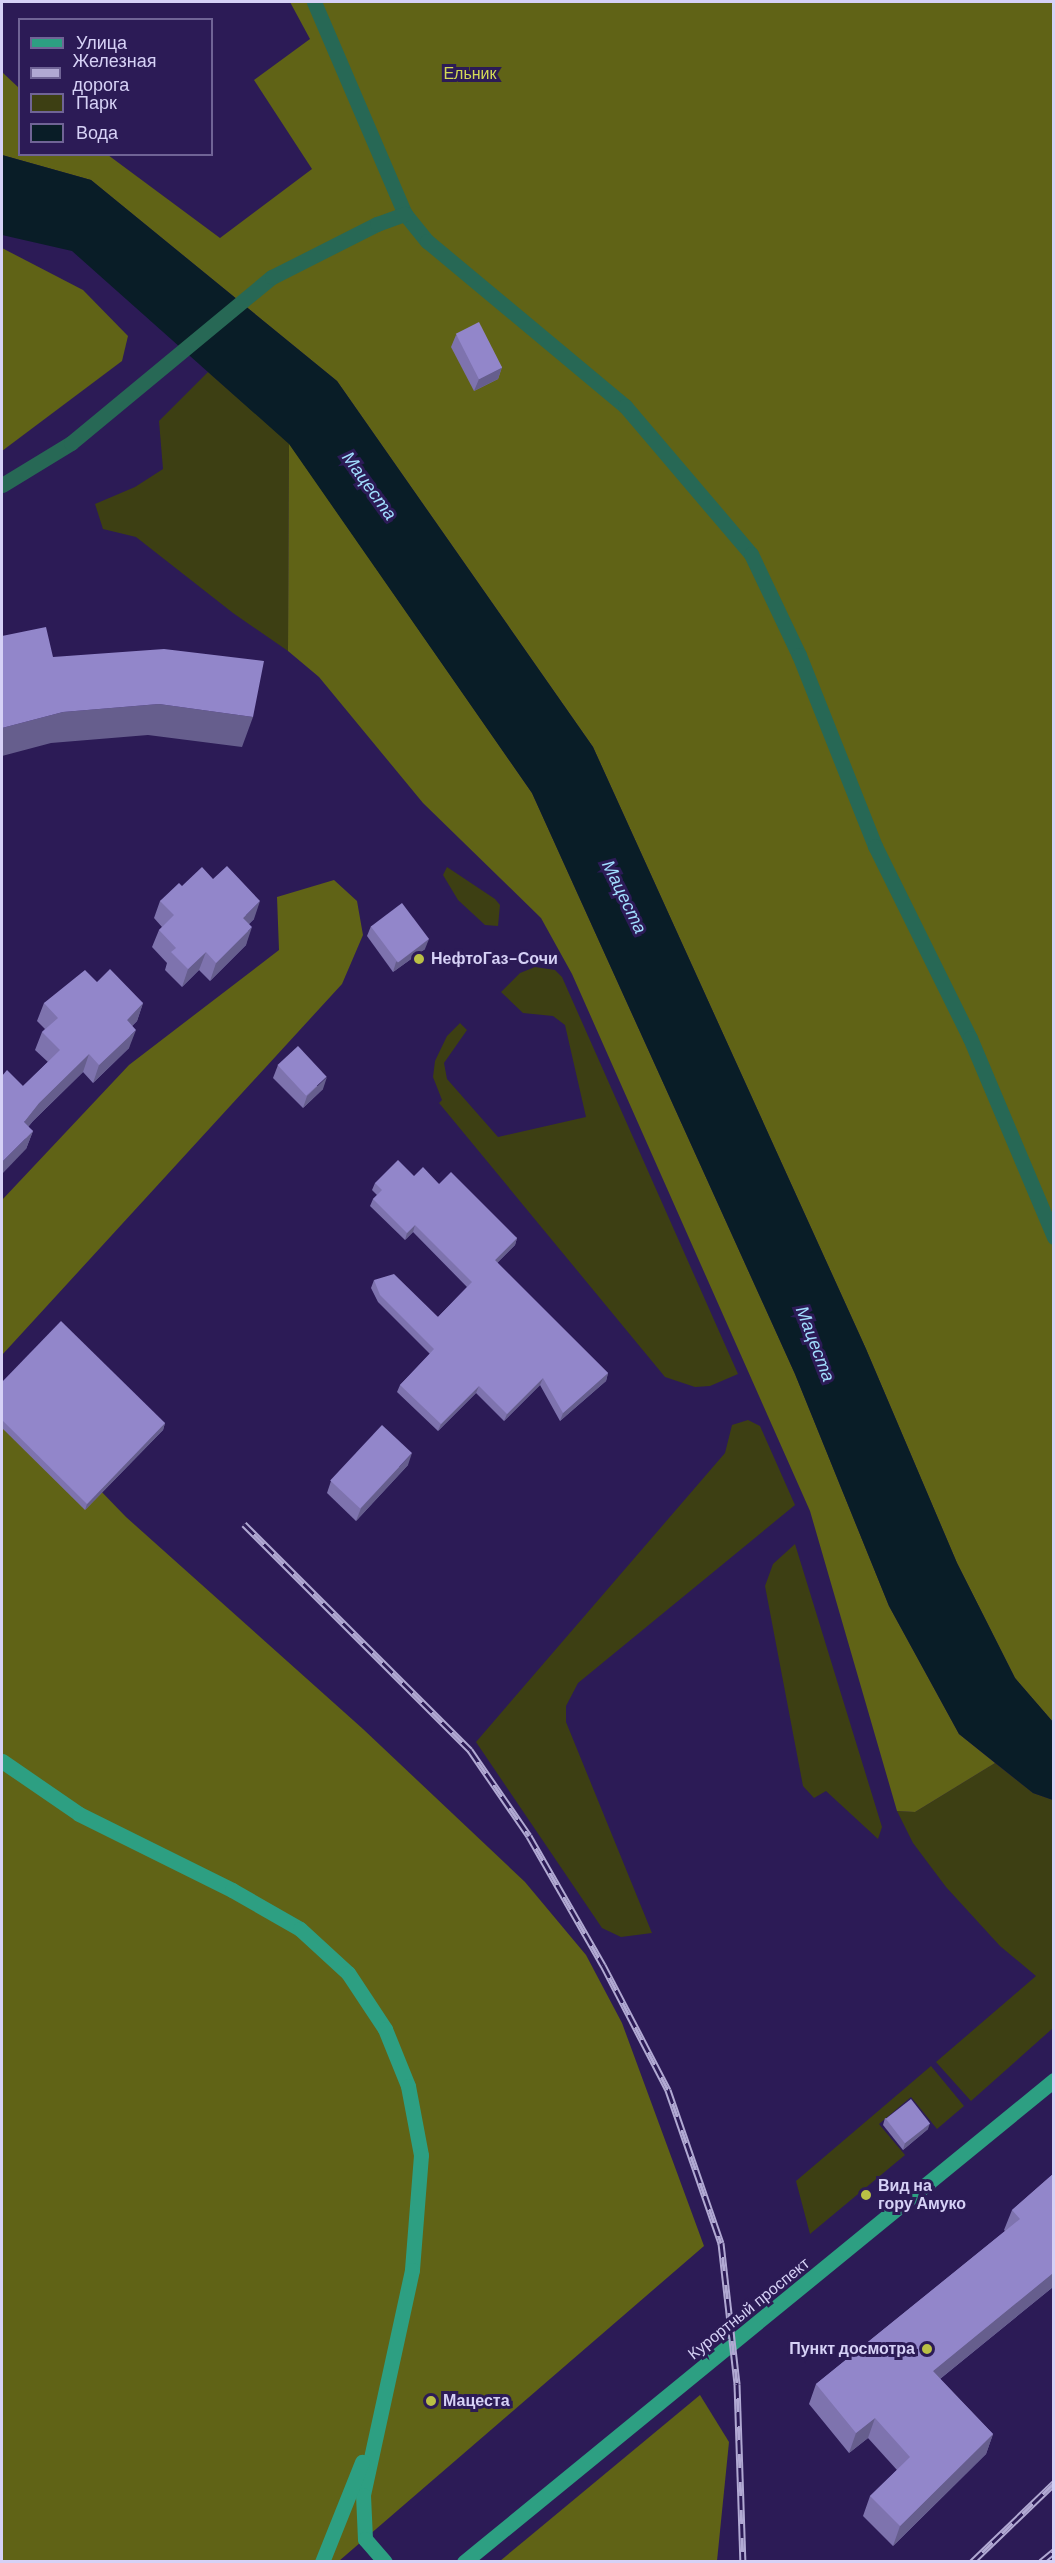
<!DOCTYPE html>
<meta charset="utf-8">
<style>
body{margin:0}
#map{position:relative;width:1055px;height:2563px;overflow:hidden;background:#2c1b56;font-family:"DM Sans",sans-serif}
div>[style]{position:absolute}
.green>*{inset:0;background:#3d3f13}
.forest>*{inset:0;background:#606316}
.water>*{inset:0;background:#091d27}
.minor>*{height:15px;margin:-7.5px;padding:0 7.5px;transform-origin:7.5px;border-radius:7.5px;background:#276855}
.major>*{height:15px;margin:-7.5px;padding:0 7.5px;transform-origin:7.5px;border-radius:7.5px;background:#2d9f82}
.rail>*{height:7px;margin-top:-3.5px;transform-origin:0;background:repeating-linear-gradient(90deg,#2c1b56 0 14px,#b1a9d3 0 28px);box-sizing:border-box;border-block:2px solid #b1a9d3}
.wall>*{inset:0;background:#7e73ae}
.shaded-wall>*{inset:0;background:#665e8d}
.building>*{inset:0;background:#9286ca;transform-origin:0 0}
.dots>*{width:16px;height:16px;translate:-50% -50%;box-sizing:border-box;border:3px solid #2c1b56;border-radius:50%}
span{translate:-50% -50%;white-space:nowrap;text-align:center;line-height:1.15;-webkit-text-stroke:6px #2c1b56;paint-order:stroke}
.park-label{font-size:16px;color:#d3d956}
.poi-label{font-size:16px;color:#d6d1f6;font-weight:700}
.left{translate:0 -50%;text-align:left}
.right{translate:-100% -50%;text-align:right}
.street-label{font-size:16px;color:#d6d1f6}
.water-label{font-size:18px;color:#a1defe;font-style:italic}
.frame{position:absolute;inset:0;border:3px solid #d6d1f6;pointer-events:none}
.legend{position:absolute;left:18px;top:18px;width:195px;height:138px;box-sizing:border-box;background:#2c1b56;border:2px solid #706496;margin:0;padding:8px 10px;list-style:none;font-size:18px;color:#d6d1f6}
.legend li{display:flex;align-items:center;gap:12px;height:30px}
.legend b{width:30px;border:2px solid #706496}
</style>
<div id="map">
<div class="green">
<div style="clip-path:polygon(208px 372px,289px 443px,288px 651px,233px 613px,136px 537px,103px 529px,95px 504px,135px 487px,163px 469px,159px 421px)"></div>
<div style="clip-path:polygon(447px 867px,495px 899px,500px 905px,498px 926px,485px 925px,458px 900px,443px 875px)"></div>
<div style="clip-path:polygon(535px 967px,555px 970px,562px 977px,738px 1374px,710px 1386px,695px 1387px,665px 1377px,439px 1103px,442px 1100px,433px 1077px,435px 1061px,447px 1036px,460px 1023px,467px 1030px,444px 1063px,447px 1079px,498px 1137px,586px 1117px,565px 1025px,553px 1016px,523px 1013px,501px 992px,520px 973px)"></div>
<div style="clip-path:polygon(748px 1420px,760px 1426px,795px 1505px,578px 1683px,566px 1706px,566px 1722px,652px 1933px,621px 1937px,602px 1928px,476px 1742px,725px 1453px,732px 1425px)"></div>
<div style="clip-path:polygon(795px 1544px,882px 1827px,878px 1839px,826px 1791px,814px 1798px,803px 1786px,765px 1586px,773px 1564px)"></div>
<div style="clip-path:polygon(995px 1763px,1033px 1793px,1053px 1800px,1053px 2028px,971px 2101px,936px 2062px,1036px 1976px,1000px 1946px,946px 1887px,913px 1843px,897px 1811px,915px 1812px)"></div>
<div style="clip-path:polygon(931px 2066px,964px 2106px,937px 2129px,911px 2097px,879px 2124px,905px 2155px,810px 2234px,796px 2181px)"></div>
</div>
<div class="forest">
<div style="clip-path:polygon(290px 2px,1053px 2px,1053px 1722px,1015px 1678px,957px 1563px,866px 1349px,593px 747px,337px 381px,91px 180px,2px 155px,2px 72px,19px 88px,20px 154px,108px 155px,220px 238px,312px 169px,254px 80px,310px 39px)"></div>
<div style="clip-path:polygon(2px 248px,83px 290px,128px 336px,122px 361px,2px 451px)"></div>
<div style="clip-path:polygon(289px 443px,532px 793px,795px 1374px,889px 1606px,959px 1734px,995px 1763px,915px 1812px,897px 1811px,810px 1511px,572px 974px,541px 918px,423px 803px,319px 677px,288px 651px)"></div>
<div style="clip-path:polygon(334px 880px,357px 901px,363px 935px,342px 984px,2px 1355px,2px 1200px,129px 1065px,279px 950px,277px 897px)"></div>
<div style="clip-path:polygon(2px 1389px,126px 1517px,363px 1729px,525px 1882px,586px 1955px,622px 2023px,704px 2246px,339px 2561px,2px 2561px)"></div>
<div style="clip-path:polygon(700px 2395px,729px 2442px,717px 2561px,500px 2561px)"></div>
</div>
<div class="water">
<div style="clip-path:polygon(2px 155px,91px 180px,337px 381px,593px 747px,866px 1349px,957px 1563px,1015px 1678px,1053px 1722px,1053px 1800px,1033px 1793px,959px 1734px,889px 1606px,795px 1374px,532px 793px,289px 444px,72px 251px,2px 235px)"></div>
</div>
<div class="minor">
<div style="left:314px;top:2px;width:231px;rotate:66.8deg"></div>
<div style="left:405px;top:214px;width:35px;rotate:51deg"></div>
<div style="left:427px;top:241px;width:258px;rotate:39.8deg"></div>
<div style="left:625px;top:406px;width:194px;rotate:49.6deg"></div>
<div style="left:751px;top:554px;width:112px;rotate:64.6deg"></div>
<div style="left:799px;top:655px;width:206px;rotate:68.3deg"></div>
<div style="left:875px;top:846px;width:214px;rotate:63.7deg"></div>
<div style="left:970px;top:1038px;width:216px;rotate:67.1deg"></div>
<div style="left:2px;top:485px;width:81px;rotate:-31.3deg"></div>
<div style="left:71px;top:443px;width:261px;rotate:-39.6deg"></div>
<div style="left:272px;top:277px;width:118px;rotate:-26.8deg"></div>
<div style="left:377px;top:224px;width:30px;rotate:-20deg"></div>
</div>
<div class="major">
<div style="left:2px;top:1761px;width:93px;rotate:34.5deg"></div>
<div style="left:79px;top:1814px;width:171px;rotate:26.4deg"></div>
<div style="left:232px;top:1890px;width:78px;rotate:29.8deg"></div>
<div style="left:300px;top:1929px;width:65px;rotate:42.5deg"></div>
<div style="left:348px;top:1973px;width:67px;rotate:56.5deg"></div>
<div style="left:385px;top:2029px;width:61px;rotate:68deg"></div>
<div style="left:408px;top:2086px;width:70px;rotate:79.3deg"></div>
<div style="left:421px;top:2155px;width:115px;rotate:94.5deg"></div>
<div style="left:412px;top:2270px;width:230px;rotate:102.3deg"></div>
<div style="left:363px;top:2495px;width:44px;rotate:87.4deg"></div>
<div style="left:365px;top:2539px;width:30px;rotate:49deg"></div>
<div style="left:322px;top:2562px;width:108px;rotate:-68.2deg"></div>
<div style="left:464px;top:2562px;width:762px;rotate:-39.25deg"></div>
</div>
<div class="rail">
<div style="left:244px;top:1524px;width:320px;rotate:45deg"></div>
<div style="left:470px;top:1750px;width:104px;rotate:55.5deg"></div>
<div style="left:529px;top:1836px;width:149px;rotate:60.2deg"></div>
<div style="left:603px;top:1965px;width:141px;rotate:62.5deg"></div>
<div style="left:668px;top:2090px;width:162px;rotate:70.9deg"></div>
<div style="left:721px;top:2243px;width:142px;rotate:83.5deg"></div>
<div style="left:737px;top:2384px;width:178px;rotate:88.1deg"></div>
<div style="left:972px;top:2562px;width:114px;rotate:-43.9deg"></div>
<div style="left:1041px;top:2562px;width:17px;rotate:-40deg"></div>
</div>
<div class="wall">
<div style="clip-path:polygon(456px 335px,502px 367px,498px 379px,474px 391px,451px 347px)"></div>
<div style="clip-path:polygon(182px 886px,254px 919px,249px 924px,246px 945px,210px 981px,199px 970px,182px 987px,165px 970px,167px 963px,152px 947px,159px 930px,162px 927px,154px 918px,160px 901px)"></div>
<div style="clip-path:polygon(371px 926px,425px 949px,393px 972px,367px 936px)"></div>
<div style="clip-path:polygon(97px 982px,143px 1003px,137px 1021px,132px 1026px,129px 1048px,93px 1083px,83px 1072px,33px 1121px,28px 1127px,33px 1131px,26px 1149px,23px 1086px,48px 1062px,35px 1050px,42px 1032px,45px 1029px,37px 1021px,44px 1003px)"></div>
<div style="clip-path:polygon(278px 1065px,323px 1089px,303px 1108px,273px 1078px)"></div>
<div style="clip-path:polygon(414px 1176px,439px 1184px,517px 1238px,515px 1245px,497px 1263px,608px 1373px,606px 1381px,560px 1421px,540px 1385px,504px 1421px,476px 1393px,438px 1431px,397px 1392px,400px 1385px,430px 1354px,378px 1302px,371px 1288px,374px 1280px,438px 1317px,467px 1287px,413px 1232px,405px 1240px,370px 1206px,373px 1199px,377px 1195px,372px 1190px,375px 1183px)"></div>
<div style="clip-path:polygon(2px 1382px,165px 1423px,163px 1430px,85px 1510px,2px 1428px)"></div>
<div style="clip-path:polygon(408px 1465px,356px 1521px,327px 1493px,331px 1481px)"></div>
<div style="clip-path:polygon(885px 2118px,928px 2129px,903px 2150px,883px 2125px)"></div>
<div style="clip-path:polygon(1053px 2174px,1053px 2287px,940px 2379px,993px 2434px,986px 2454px,893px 2546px,863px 2516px,870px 2496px,897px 2470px,868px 2438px,849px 2453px,809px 2404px,816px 2384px,1005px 2231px,1004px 2230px,1012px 2210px)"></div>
</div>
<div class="shaded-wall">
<div style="clip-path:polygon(502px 367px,498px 379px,474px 391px,479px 379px)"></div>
<div style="clip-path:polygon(159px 704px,253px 717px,242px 747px,148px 735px,51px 743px,2px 756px,2px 728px,63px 712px)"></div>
<div style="clip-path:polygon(260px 901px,254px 919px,237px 935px,243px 918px)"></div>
<div style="clip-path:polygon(252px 927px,246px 945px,210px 981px,216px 963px)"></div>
<div style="clip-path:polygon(429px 939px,425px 949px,393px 972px,396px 962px)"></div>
<div style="clip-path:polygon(206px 952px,199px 970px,182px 987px,188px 969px)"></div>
<div style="clip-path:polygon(143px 1003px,137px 1021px,120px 1038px,127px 1020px)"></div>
<div style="clip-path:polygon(136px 1030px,129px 1048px,93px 1083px,99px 1065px)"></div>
<div style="clip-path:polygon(89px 1054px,83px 1072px,33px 1121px,17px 1140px,24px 1122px,39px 1103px)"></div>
<div style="clip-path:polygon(327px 1077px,323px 1089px,303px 1108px,307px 1096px)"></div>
<div style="clip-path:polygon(33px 1131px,26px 1149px,2px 1174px,2px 1162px)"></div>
<div style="clip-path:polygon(415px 1225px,413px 1232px,405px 1240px,407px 1233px)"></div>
<div style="clip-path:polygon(517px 1238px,515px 1245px,492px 1268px,495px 1260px)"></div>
<div style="clip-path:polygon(608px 1373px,606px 1381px,560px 1421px,563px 1413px)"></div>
<div style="clip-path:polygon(543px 1378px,540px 1385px,504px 1421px,507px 1414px)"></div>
<div style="clip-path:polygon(479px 1386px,476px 1393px,438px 1431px,441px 1424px)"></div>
<div style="clip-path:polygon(165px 1423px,163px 1430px,85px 1510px,87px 1504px)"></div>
<div style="clip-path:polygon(412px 1453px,408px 1465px,356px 1521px,361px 1508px)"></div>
<div style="clip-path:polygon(930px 2123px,928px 2129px,903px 2150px,905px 2143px)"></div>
<div style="clip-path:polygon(1053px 2273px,1053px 2287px,925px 2391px,933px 2371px)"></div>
<div style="clip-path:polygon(875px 2418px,868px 2438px,849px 2453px,856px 2433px)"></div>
<div style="clip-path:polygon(993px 2434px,986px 2454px,893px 2546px,900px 2526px)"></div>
</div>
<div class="building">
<div style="left:479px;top:322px;width:51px;height:26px;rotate:63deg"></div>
<div style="clip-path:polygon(46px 627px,53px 657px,164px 649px,264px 661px,253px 717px,159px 704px,63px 712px,2px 728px,2px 636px)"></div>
<div style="clip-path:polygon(227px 866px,260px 901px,243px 918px,252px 927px,216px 963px,206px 952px,188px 969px,171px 952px,176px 948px,159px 930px,174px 915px,160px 901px,179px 883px,182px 886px,202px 867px,213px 879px)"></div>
<div style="left:402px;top:903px;width:45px;height:39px;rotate:53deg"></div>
<div style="clip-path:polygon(110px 969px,143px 1003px,127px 1020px,136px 1030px,99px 1065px,89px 1054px,39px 1103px,24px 1122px,33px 1131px,2px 1162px,2px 1076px,7px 1070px,23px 1086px,60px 1050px,42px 1032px,58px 1018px,44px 1003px,85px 970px,97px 982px)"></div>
<div style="left:298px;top:1046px;width:42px;height:28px;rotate:47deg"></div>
<div style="clip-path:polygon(398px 1160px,414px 1176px,423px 1167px,439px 1184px,451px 1172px,517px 1238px,495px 1260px,608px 1373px,563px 1413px,543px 1378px,507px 1414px,479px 1386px,441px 1424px,400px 1385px,434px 1349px,380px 1295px,374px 1280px,394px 1274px,438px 1317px,472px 1282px,415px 1225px,407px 1233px,373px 1199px,382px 1190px,375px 1183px)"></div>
<div style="clip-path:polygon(61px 1321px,165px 1423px,87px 1504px,2px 1420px,2px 1382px)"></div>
<div style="left:382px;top:1425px;width:41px;height:76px;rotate:43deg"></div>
<div style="left:911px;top:2099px;width:31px;height:32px;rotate:52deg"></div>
<div style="clip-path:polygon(1053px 2174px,1053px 2273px,933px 2371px,993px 2434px,900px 2526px,870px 2496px,910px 2457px,875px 2418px,856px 2433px,816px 2384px,1020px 2219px,1012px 2210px)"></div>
</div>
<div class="dots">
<div style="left:419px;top:959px;background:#bac045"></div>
<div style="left:866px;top:2195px;background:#bac045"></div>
<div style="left:927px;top:2349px;background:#bac045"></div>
<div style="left:431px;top:2401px;background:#bac045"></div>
</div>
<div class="park-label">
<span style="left:470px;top:74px">Ельник</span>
</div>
<div class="poi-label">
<span class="left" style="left:431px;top:959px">НефтоГаз-Сочи</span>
<span class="left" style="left:878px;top:2195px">Вид на<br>гору Амуко</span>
<span class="right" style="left:915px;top:2349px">Пункт досмотра</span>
<span class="left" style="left:443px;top:2401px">Мацеста</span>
</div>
<div class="street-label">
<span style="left:749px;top:2309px;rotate:-39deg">Курортный проспект</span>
</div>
<div class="water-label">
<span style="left:369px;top:486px;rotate:54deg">Мацеста</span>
<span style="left:624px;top:897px;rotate:64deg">Мацеста</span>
<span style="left:815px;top:1344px;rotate:69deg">Мацеста</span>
</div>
<div class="frame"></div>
<ul class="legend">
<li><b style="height:8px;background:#2d9f82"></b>Улица</li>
<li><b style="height:8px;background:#b1a9d3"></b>Железная дорога</li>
<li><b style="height:16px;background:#3d3f13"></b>Парк</li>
<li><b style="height:16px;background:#091d27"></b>Вода</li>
</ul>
</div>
